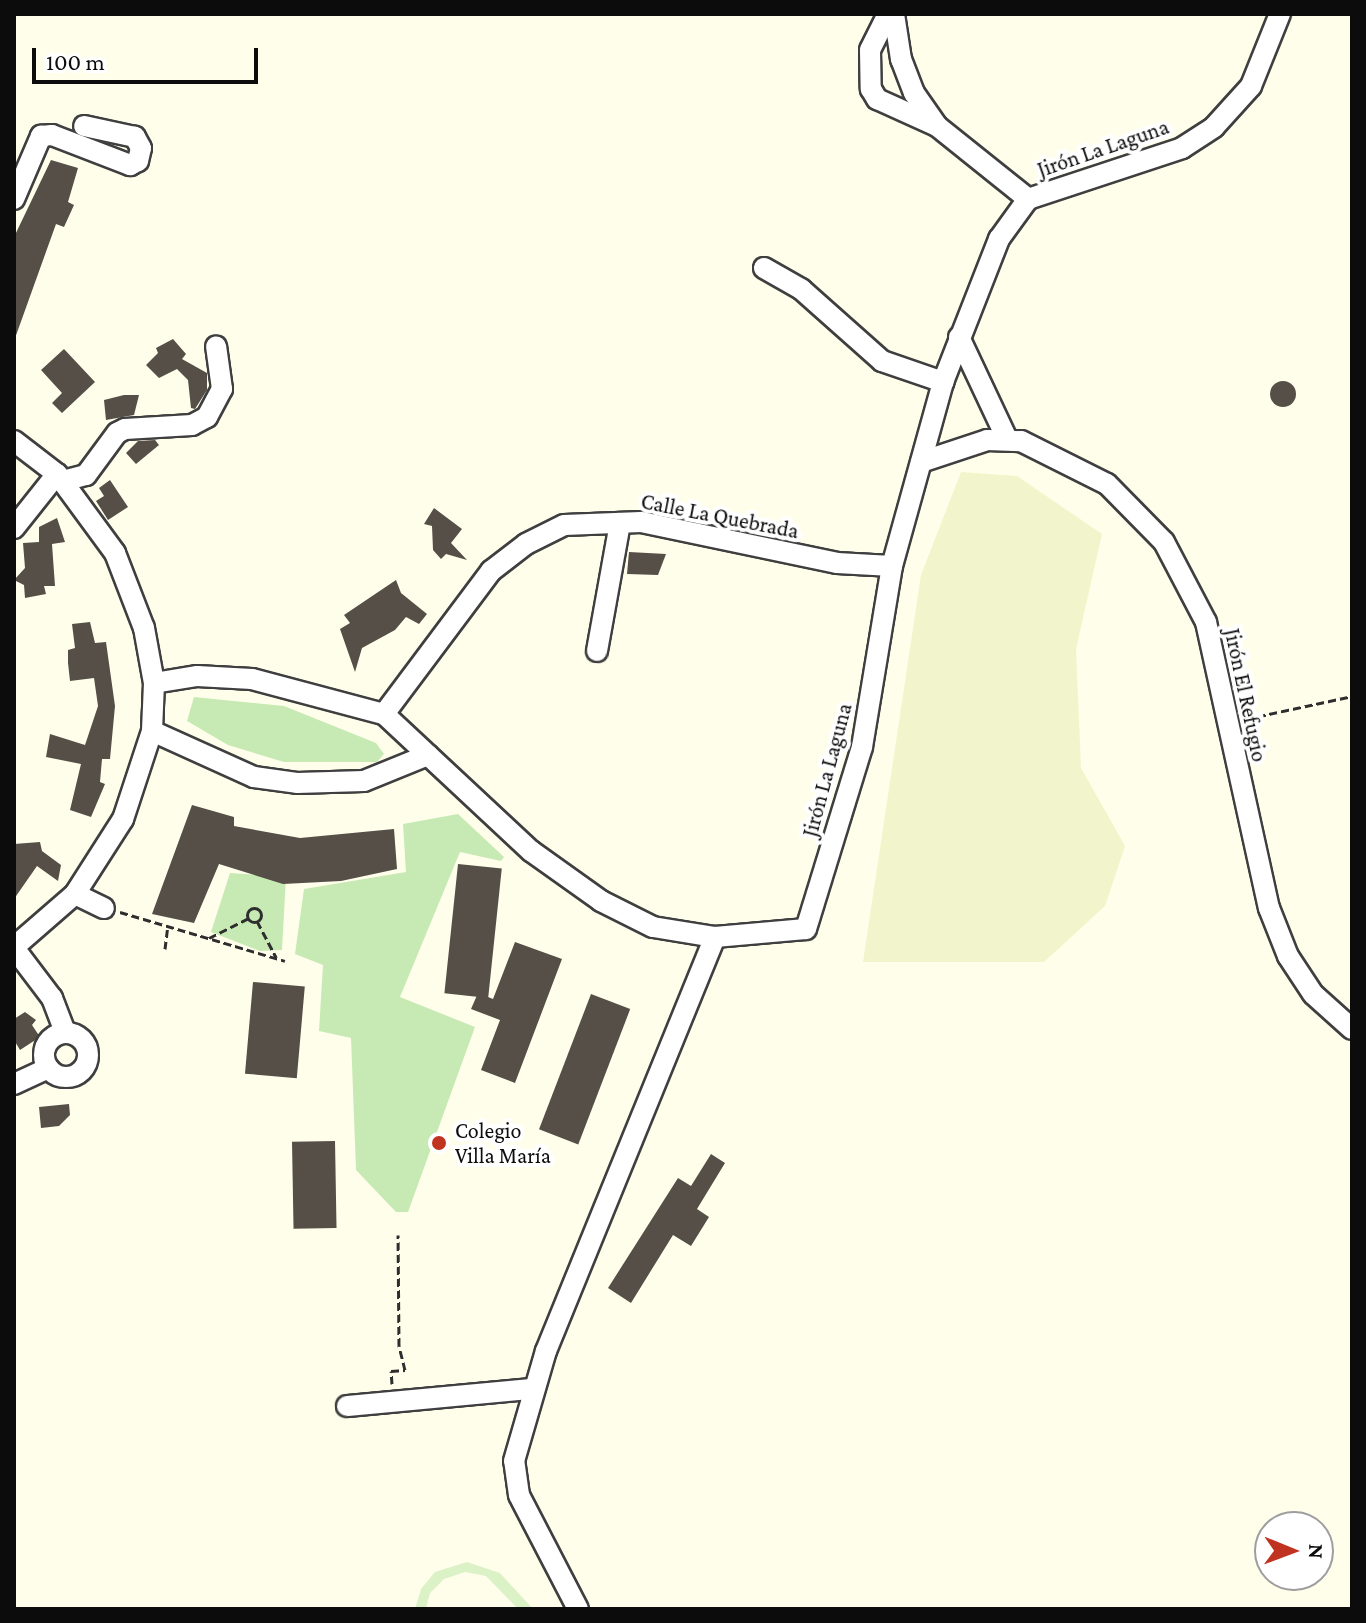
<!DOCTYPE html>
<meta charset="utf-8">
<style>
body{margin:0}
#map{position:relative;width:1366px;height:1623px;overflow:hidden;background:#fffeeb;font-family:"Crimson Pro",serif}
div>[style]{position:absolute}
.farmland>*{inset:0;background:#f2f5cb}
.green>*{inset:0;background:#c7eab4}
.pitch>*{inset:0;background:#dbf1c6}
.building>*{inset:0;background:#554f48;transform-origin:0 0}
.round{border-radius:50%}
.path>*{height:3px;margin-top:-1.5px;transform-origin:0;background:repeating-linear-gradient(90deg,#2e2e2e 0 8px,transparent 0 12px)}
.path>.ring{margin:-1.5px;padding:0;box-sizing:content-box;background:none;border:3px solid #2e2e2e;border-radius:50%}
.roads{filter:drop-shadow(2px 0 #3f3f3f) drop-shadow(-2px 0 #3f3f3f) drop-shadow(0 2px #3f3f3f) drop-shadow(0 -2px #3f3f3f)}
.minor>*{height:20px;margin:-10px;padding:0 10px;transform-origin:10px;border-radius:10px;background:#fff}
.minor>.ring{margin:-10px;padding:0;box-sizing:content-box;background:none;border:20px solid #fff;border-radius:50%}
.dots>*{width:22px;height:22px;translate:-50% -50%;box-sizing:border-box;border:4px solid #fff;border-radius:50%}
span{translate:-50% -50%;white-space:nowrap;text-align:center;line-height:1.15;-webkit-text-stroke:8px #fff;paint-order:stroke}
.street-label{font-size:22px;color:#0c0c0c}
.poi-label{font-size:22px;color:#0c0c0c}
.left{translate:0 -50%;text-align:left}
.frame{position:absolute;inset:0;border:16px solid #0c0c0c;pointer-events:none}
.north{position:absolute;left:1254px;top:1511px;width:80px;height:80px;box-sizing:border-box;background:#fff;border:2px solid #9e9e9e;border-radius:50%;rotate:91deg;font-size:22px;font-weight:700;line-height:32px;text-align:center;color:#0c0c0c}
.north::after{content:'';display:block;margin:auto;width:28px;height:36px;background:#c03320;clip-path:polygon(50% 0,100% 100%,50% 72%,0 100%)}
.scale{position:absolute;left:32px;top:48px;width:226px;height:36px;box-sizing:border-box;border:4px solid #0c0c0c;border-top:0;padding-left:10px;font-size:24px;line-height:28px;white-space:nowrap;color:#0c0c0c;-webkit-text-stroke:6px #fff;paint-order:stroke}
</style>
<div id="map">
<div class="farmland">
<div style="clip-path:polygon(961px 472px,1017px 476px,1102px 534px,1076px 649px,1081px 768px,1125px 846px,1105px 906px,1044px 962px,863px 962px,921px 575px)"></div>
</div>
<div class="green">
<div style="clip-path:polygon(194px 697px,284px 706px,376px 743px,384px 754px,377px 762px,284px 762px,228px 745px,187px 721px)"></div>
<div style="clip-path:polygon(458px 814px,504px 857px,501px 861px,460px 852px,400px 997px,475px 1027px,408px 1212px,396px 1212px,356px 1170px,351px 1038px,319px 1031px,323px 965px,295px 954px,304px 889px,406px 872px,403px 824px)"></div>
<div style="clip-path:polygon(230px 873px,286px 877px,282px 950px,260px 951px,211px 932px)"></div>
</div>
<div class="pitch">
<div style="clip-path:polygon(467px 1562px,500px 1573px,533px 1609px,518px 1609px,486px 1576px,465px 1572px,444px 1579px,430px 1593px,426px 1609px,415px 1609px,421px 1589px,435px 1572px)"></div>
</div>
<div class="building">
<div style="clip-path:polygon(51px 160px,78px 168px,68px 202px,74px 205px,64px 227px,56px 224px,14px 341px,14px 237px)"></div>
<div style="clip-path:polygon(173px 339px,186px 354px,182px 359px,207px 373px,207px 390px,195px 409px,191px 408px,188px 380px,177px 369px,159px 378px,146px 365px,158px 353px,156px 348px)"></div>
<div style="clip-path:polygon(64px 349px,95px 382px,62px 413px,52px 403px,62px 393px,41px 370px)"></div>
<div class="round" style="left:1270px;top:381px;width:26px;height:26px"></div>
<div style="clip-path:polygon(124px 395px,139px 395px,134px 415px,106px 420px,104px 400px)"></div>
<div style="clip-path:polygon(155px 440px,159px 445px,136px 464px,126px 453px,138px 441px)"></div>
<div style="clip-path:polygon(110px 480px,128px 507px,108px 520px,96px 501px,104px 496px,99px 488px)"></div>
<div style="clip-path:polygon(434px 508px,462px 529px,451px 543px,467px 560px,446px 554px,441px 559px,433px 550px,432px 526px,424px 524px)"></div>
<div style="clip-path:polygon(57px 518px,65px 542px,52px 544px,55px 586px,44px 586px,46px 594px,25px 598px,24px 585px,14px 580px,25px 568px,23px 543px,39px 542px,39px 527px)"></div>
<div style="clip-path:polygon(629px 552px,666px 554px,658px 575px,627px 574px)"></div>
<div style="clip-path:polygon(396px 580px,401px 593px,427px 614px,419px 624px,406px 617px,395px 630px,362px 648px,355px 672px,340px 629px,350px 623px,344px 615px)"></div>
<div style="clip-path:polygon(90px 622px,95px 643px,106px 642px,115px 706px,110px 759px,102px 759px,100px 782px,105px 784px,91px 817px,70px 810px,81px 764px,46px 757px,50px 734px,85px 745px,98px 706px,94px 678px,70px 681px,68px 663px,68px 650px,75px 648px,72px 624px)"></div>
<div style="clip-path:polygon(192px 805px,234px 817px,234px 826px,300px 838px,394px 829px,397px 869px,341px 881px,283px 884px,219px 864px,194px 923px,152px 914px)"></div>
<div style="clip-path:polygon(40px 842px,42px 851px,61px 865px,58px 881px,37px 866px,14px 899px,14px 844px)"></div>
<div style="left:458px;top:864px;width:44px;height:130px;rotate:6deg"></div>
<div style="clip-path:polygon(515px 942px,562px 959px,515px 1083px,481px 1070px,500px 1020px,471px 1009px,478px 993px,493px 999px)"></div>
<div style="left:253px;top:982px;width:52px;height:92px;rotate:5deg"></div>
<div style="left:591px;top:994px;width:42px;height:145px;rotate:21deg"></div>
<div style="clip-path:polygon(25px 1012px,36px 1020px,32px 1025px,40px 1037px,20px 1050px,14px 1040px,14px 1019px)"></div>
<div style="clip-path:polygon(69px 1104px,70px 1115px,59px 1126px,41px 1128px,39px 1107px)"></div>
<div style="left:335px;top:1141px;width:87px;height:43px;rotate:89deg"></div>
<div style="clip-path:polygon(711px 1154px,725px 1163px,697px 1209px,709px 1217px,691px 1246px,673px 1235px,631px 1303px,608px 1288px,678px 1178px,691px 1186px)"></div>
</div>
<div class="path">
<div style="left:1246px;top:719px;width:108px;rotate:-12.2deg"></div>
<div class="ring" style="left:247px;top:908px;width:11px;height:11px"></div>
<div style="left:120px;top:912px;width:172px;rotate:16.5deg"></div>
<div style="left:257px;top:921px;width:41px;rotate:62.2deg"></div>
<div style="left:209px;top:938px;width:45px;rotate:-26.6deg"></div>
<div style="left:165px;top:949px;width:23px;rotate:-83deg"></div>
<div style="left:392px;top:1384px;width:13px;rotate:-94deg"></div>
<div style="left:391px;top:1371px;width:14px;rotate:-4deg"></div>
<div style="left:405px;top:1370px;width:25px;rotate:-104deg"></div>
<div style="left:399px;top:1346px;width:111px;rotate:-90.5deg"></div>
</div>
<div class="roads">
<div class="minor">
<div style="left:888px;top:14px;width:40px;rotate:116.6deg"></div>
<div style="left:870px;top:50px;width:39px;rotate:89deg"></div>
<div style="left:871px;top:89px;width:12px;rotate:59deg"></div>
<div style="left:877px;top:99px;width:66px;rotate:24.2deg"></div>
<div style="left:894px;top:14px;width:46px;rotate:81.2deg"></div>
<div style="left:901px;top:59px;width:36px;rotate:69deg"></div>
<div style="left:914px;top:93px;width:40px;rotate:55.1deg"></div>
<div style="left:937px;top:126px;width:117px;rotate:38.7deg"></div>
<div style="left:14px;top:199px;width:69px;rotate:-66.8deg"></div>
<div style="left:41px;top:136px;width:11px;rotate:-5deg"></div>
<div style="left:52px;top:135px;width:84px;rotate:21deg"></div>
<div style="left:130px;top:165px;width:9px;rotate:-27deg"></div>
<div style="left:138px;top:161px;width:13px;rotate:-77deg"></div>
<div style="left:141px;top:148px;width:13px;rotate:-119deg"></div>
<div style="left:135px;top:137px;width:52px;rotate:-167.8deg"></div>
<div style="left:764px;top:268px;width:43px;rotate:29.6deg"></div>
<div style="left:801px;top:289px;width:108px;rotate:41.6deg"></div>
<div style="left:882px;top:361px;width:65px;rotate:19deg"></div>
<div style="left:959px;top:337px;width:110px;rotate:64.8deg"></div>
<div style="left:14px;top:441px;width:54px;rotate:37.5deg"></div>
<div style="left:57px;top:474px;width:98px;rotate:53.7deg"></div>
<div style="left:115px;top:553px;width:80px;rotate:68.9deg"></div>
<div style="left:144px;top:628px;width:56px;rotate:79.7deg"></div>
<div style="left:154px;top:683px;width:48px;rotate:92.4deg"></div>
<div style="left:152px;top:731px;width:93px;rotate:108.2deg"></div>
<div style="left:123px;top:819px;width:89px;rotate:122.6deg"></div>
<div style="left:75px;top:894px;width:81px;rotate:139deg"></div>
<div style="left:921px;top:462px;width:70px;rotate:-18.4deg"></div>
<div style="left:987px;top:440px;width:34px;rotate:2deg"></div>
<div style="left:1021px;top:441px;width:96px;rotate:26.6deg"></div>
<div style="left:1107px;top:484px;width:81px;rotate:45.5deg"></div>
<div style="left:1164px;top:542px;width:90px;rotate:62.3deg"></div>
<div style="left:1206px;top:622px;width:293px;rotate:77.6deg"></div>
<div style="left:1269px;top:908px;width:52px;rotate:68.4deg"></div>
<div style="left:1288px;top:956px;width:45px;rotate:56.7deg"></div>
<div style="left:1313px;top:994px;width:52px;rotate:41.9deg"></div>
<div style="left:63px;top:481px;width:24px;rotate:-15deg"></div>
<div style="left:86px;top:475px;width:52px;rotate:-53.6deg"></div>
<div style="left:117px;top:433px;width:9px;rotate:-27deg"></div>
<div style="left:125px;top:429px;width:67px;rotate:-3.4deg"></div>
<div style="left:192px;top:425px;width:17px;rotate:-28deg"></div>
<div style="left:207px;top:417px;width:32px;rotate:-62deg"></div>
<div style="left:222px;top:389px;width:43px;rotate:-97.9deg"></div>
<div style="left:14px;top:528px;width:69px;rotate:-51.5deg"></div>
<div style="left:597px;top:651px;width:130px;rotate:-79.8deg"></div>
<div style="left:154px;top:683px;width:44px;rotate:-9.2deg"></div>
<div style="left:197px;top:676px;width:55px;rotate:3.1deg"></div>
<div style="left:252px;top:679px;width:137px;rotate:14.9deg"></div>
<div style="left:384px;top:714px;width:201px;rotate:43deg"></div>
<div style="left:531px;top:851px;width:86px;rotate:35.5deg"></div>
<div style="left:601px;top:901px;width:58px;rotate:26.6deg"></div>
<div style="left:653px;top:927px;width:63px;rotate:9.2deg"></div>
<div style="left:715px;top:937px;width:91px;rotate:-5deg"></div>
<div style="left:806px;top:929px;width:190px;rotate:-72.9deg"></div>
<div style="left:862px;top:747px;width:183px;rotate:-80.6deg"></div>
<div style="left:892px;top:566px;width:191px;rotate:-74.5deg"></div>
<div style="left:943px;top:382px;width:154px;rotate:-68.6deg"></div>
<div style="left:999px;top:239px;width:49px;rotate:-54.1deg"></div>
<div style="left:1028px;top:199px;width:162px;rotate:-18.3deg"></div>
<div style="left:1182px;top:148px;width:38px;rotate:-33deg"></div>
<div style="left:1214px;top:127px;width:55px;rotate:-47.9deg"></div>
<div style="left:1251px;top:86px;width:78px;rotate:-68.1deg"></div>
<div style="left:384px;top:714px;width:179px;rotate:-53.2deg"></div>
<div style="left:491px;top:571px;width:44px;rotate:-37.6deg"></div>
<div style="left:526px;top:544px;width:42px;rotate:-26.6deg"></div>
<div style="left:564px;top:525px;width:77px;rotate:-2.2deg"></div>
<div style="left:641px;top:522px;width:200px;rotate:11.8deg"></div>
<div style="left:837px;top:563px;width:55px;rotate:3.1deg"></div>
<div style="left:152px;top:731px;width:112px;rotate:24.3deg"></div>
<div style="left:254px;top:777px;width:43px;rotate:7.9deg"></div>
<div style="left:297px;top:783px;width:67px;rotate:-1.7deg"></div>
<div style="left:364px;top:781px;width:69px;rotate:-22.1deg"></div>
<div style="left:75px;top:894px;width:32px;rotate:26deg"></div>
<div style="left:14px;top:948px;width:63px;rotate:52.8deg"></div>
<div style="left:52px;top:998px;width:36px;rotate:69deg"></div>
<div class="ring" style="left:44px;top:1033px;width:24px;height:24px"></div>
<div style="left:14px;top:1084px;width:38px;rotate:-25deg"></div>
<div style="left:347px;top:1406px;width:186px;rotate:-5.3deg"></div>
<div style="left:578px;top:1609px;width:128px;rotate:-117.4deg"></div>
<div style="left:519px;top:1495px;width:34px;rotate:-98deg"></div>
<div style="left:514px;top:1461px;width:115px;rotate:-73.8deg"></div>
<div style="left:546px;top:1351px;width:447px;rotate:-67.8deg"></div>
</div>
</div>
<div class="dots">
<div style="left:439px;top:1143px;background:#c03320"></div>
</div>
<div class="street-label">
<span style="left:1103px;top:148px;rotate:-19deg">Jirón La Laguna</span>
<span style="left:720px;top:516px;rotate:11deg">Calle La Quebrada</span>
<span style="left:1246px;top:695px;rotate:78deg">Jirón El Refugio</span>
<span style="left:827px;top:770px;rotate:-75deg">Jirón La Laguna</span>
</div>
<div class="poi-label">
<span class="left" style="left:455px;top:1143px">Colegio<br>Villa María</span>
</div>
<div class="frame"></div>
<div class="north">N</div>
<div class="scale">100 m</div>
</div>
